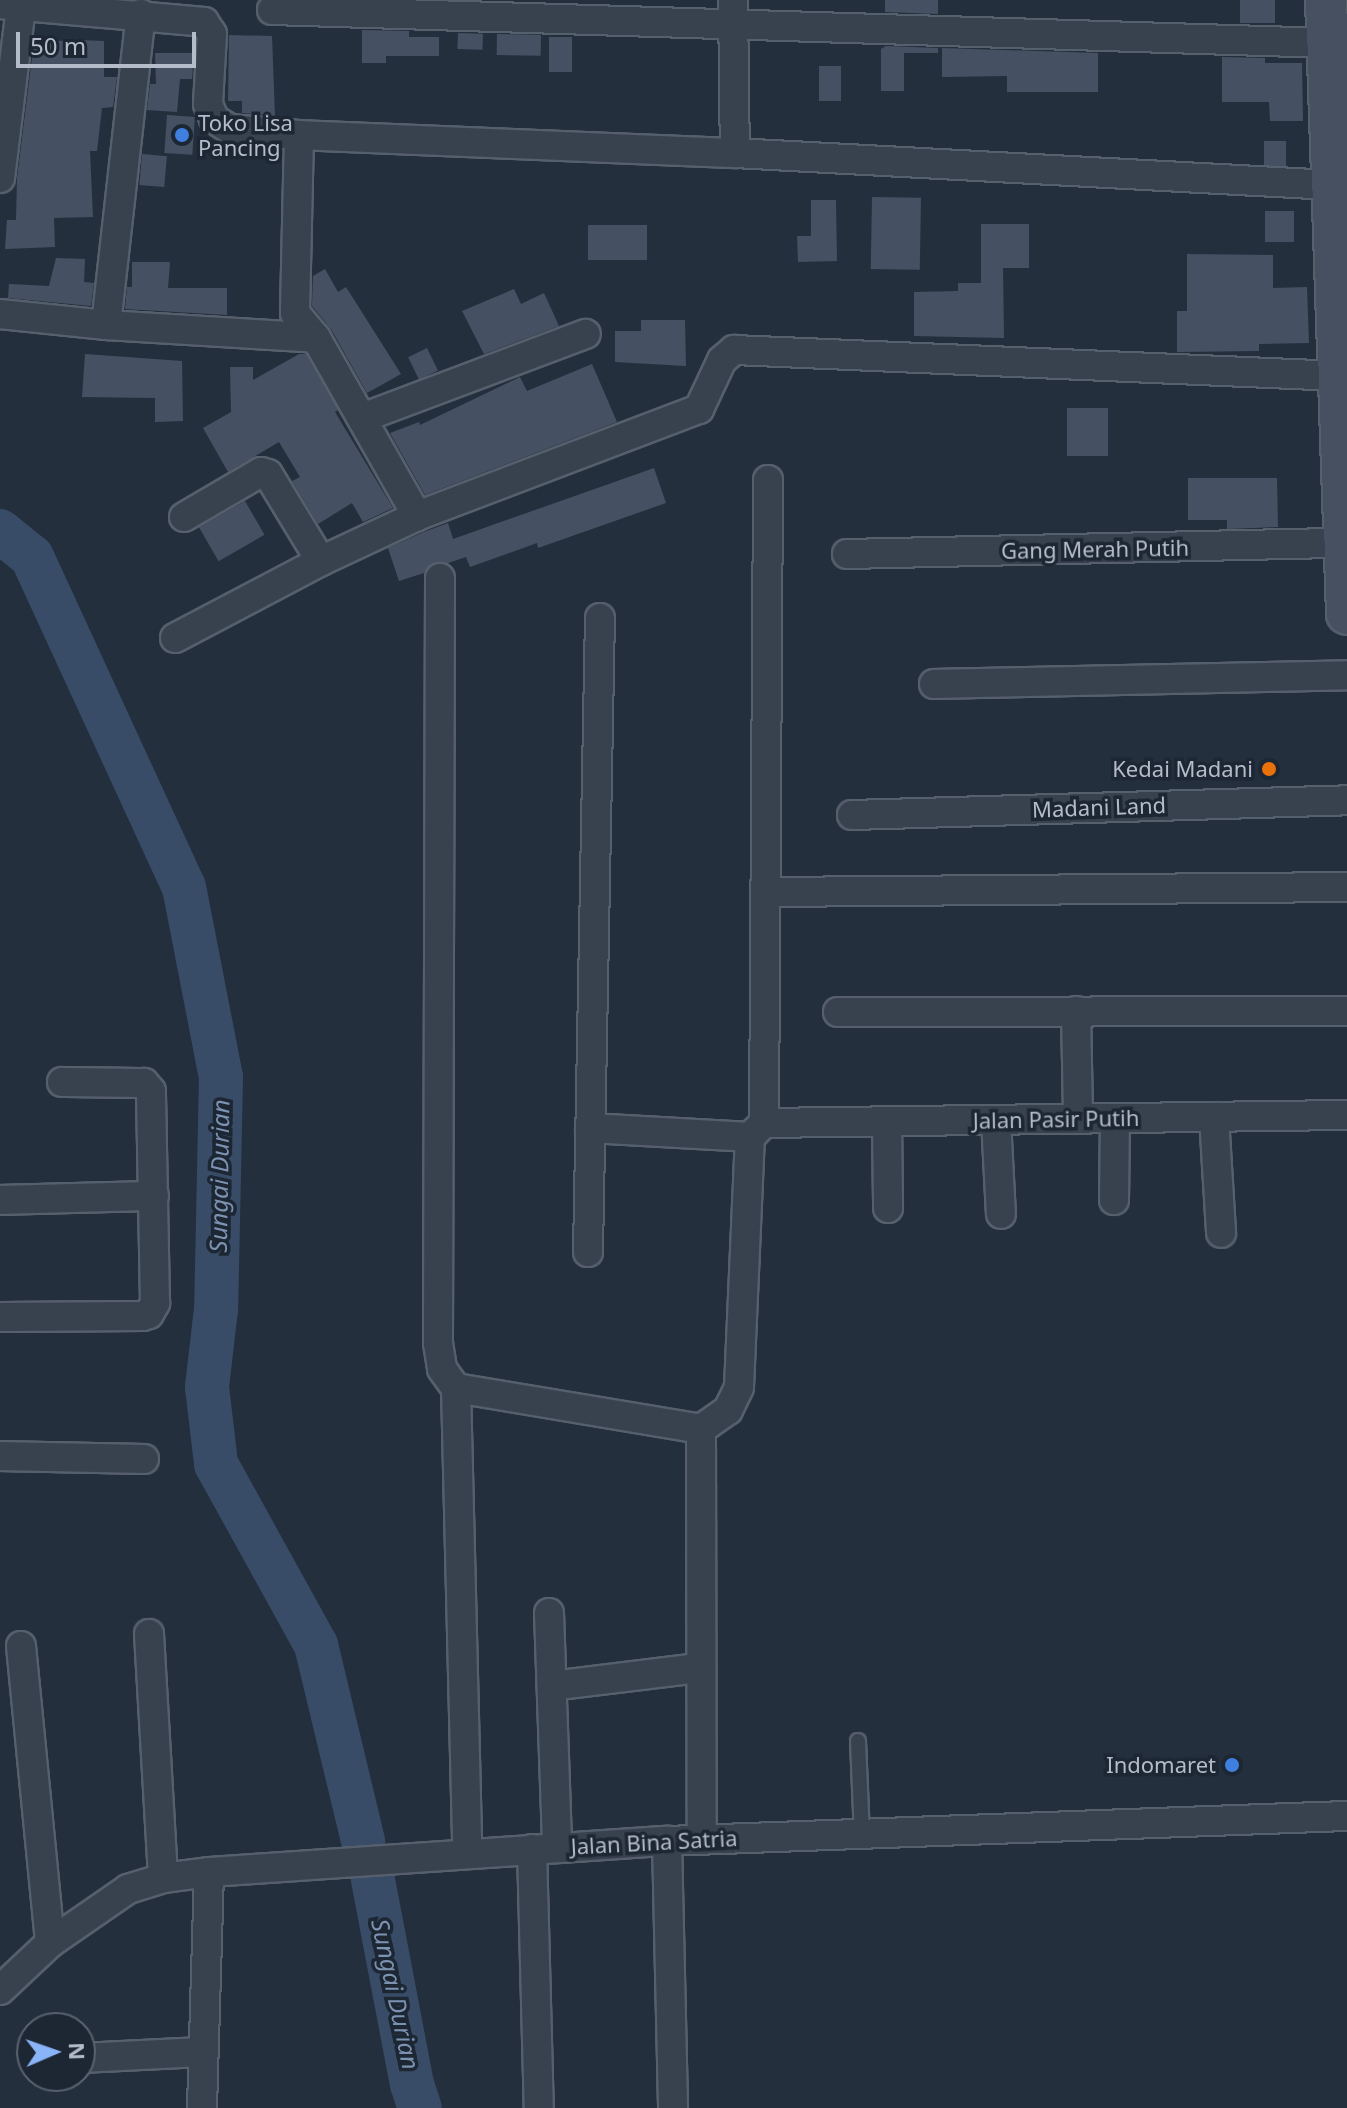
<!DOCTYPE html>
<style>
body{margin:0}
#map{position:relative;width:1347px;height:2108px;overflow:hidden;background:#242f3e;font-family:"Noto Sans",sans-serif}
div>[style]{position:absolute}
.river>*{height:44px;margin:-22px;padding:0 22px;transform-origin:22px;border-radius:22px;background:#394c67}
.building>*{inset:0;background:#455162;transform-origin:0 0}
.roads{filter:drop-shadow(2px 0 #565f6c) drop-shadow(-2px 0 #565f6c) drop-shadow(0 2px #565f6c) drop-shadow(0 -2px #565f6c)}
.lane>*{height:14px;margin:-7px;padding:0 7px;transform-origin:7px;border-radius:7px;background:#38414e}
.street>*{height:28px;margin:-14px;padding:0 14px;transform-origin:14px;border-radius:14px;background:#38414e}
.secondary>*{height:40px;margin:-20px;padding:0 20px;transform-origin:20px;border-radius:20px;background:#465061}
.dots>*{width:22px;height:22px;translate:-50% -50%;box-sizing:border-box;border:4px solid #1d2633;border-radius:50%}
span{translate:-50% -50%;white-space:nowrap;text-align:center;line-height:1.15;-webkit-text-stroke:7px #1d2633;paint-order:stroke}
.poi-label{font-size:22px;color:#b4bcc9}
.left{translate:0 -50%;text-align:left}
.right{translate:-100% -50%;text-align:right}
.street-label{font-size:22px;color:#b4bcc9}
.water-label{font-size:24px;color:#7c92b1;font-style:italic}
.north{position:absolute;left:16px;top:2012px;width:80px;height:80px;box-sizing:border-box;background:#1d2633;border:2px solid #59626f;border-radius:50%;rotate:88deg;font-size:22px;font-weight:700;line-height:32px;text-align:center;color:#b4bcc9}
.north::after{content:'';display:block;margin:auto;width:28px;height:36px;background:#8ab4f8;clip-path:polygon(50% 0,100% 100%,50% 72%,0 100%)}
.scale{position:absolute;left:16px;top:32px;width:180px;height:36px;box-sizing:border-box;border:4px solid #b4bcc9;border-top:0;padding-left:10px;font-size:24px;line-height:28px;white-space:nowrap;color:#b4bcc9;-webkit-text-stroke:6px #1d2633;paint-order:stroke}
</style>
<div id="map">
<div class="river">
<div style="left:0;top:531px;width:41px;rotate:39.1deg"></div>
<div style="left:32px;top:557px;width:363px;rotate:65.3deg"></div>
<div style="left:184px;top:887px;width:194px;rotate:79deg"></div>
<div style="left:221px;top:1077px;width:232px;rotate:91.2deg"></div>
<div style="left:216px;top:1309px;width:79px;rotate:96.6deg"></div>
<div style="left:207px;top:1387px;width:78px;rotate:83.3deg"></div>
<div style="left:216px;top:1464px;width:207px;rotate:61.1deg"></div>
<div style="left:316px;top:1645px;width:202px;rotate:76.5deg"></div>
<div style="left:373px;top:1880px;width:208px;rotate:79.2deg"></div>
<div style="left:412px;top:2084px;width:25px;rotate:72deg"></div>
</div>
<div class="building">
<div style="clip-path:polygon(885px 0,938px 0,938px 14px,885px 12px)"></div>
<div style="left:1240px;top:0;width:35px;height:23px"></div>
<div style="clip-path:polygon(362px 30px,409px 31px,409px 37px,439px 37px,439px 56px,386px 56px,386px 63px,362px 63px)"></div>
<div style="left:458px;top:33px;width:25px;height:16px;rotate:2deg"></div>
<div style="left:497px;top:34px;width:44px;height:21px;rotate:1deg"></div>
<div style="clip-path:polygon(229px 35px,272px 36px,275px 116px,242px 113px,242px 101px,228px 101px)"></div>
<div style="left:549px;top:37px;width:23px;height:35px"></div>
<div style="clip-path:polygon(78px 40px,104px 41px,104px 77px,117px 77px,113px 107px,102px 108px,97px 151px,90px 151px,93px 217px,54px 218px,55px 247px,5px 249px,7px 220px,16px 220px,17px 178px,34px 42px)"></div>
<div style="clip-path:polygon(886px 46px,938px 48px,938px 53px,904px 53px,904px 91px,881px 91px,881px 49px)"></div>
<div style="clip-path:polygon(942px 48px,1098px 53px,1098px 92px,1007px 92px,1007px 76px,942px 77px)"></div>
<div style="clip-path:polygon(155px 53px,194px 53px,192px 79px,180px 79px,177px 112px,147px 110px,150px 84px,156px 84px)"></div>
<div style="clip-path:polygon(1222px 57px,1265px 58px,1265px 63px,1302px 63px,1303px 121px,1270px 121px,1269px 102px,1222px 102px)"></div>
<div style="left:819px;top:66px;width:22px;height:35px"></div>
<div style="left:167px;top:115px;width:28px;height:38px;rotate:4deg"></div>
<div style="left:1286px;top:141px;width:25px;height:22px;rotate:90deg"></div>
<div style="left:142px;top:154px;width:25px;height:31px;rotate:5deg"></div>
<div style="left:872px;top:197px;width:49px;height:72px;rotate:1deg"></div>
<div style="clip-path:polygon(811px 200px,836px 200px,837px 261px,798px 262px,797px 236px,811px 236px)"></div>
<div style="left:1265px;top:211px;width:29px;height:31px"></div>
<div style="clip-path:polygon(981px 224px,1029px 224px,1029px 268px,1003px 268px,1004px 338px,914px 336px,914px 292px,958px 291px,958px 283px,981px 283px)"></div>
<div style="left:588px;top:225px;width:59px;height:35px"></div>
<div style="clip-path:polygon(1187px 254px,1273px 255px,1273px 288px,1307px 287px,1309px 343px,1259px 344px,1259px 351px,1177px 352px,1177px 311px,1187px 311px)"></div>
<div style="clip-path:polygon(56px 258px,85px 259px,84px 282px,94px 283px,91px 306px,8px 298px,9px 284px,49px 286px)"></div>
<div style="clip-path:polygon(132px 262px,170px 262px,168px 288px,227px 288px,227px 315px,125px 309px,127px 287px,132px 287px)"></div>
<div style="clip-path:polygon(325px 269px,338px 292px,346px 287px,401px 374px,367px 393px,331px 329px,312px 306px,313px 276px)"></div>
<div style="clip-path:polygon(514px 289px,521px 304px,544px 293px,559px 326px,484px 354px,462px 311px)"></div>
<div style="clip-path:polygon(641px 320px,685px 320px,686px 366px,615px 362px,615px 331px,641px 331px)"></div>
<div style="left:427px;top:348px;width:25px;height:21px;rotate:64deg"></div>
<div style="clip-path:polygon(85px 354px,182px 361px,183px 421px,155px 422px,155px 398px,82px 397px)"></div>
<div style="clip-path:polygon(299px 354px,306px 354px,338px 410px,335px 412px,393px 508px,363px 522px,352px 503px,318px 524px,292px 481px,300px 477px,279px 442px,228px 472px,203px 428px,231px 412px,230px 367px,253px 367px,253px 380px)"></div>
<div style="clip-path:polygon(592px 364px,617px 422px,425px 495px,390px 433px,419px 422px,420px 425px,520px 377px,527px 391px)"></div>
<div style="left:1067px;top:408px;width:41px;height:48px"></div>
<div style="clip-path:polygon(654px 468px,666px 503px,538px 548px,537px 543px,470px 567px,466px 557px,448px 563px,432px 563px,424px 573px,399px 581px,388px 548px,424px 532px,448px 523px,453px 539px)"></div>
<div style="clip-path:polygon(1188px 478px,1277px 478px,1278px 527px,1227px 529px,1227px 520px,1188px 520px)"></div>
<div style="left:245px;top:501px;width:39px;height:53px;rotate:60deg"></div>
</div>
<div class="roads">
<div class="lane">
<div style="left:858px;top:1741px;width:94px;rotate:87.6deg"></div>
</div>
<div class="street">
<div style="left:733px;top:0;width:153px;rotate:89.3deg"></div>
<div style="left:0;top:4px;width:205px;rotate:5deg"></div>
<div style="left:204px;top:22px;width:14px;rotate:56deg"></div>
<div style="left:212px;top:34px;width:70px;rotate:93.3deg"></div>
<div style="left:208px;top:104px;width:16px;rotate:68deg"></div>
<div style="left:214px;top:119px;width:19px;rotate:32deg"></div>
<div style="left:230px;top:129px;width:69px;rotate:5deg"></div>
<div style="left:299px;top:135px;width:436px;rotate:2.4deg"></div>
<div style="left:735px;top:153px;width:597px;rotate:3.07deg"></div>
<div style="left:272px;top:10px;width:1055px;rotate:1.79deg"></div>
<div style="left:299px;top:135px;width:178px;rotate:91.3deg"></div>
<div style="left:295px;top:313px;width:33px;rotate:50deg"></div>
<div style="left:316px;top:338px;width:205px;rotate:60.4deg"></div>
<div style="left:417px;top:516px;width:302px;rotate:-20.8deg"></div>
<div style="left:699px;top:409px;width:54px;rotate:-64.9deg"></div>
<div style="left:722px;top:360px;width:16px;rotate:-40deg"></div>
<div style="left:734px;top:350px;width:605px;rotate:2.46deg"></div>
<div style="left:0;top:178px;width:173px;rotate:-83deg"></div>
<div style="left:0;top:314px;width:107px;rotate:5.9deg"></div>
<div style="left:106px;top:325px;width:210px;rotate:3.5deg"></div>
<div style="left:106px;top:325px;width:313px;rotate:-83.6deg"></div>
<div style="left:362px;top:418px;width:239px;rotate:-20.6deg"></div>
<div style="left:184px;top:517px;width:89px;rotate:-30.3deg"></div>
<div style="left:261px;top:472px;width:7px;rotate:16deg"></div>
<div style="left:268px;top:474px;width:102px;rotate:58.7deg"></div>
<div style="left:321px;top:561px;width:106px;rotate:-25.1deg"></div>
<div style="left:847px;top:554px;width:496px;rotate:-1.3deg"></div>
<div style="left:440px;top:578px;width:765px;rotate:90.15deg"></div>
<div style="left:438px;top:1343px;width:26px;rotate:81deg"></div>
<div style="left:442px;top:1369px;width:24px;rotate:54deg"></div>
<div style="left:456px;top:1388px;width:248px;rotate:9.5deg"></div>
<div style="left:701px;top:1429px;width:33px;rotate:-35deg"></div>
<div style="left:728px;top:1410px;width:25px;rotate:-64deg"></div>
<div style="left:739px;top:1387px;width:250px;rotate:-87.5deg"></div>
<div style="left:750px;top:1137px;width:20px;rotate:-45deg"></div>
<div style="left:764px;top:1123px;width:643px;rotate:-89.64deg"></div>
<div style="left:175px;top:638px;width:165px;rotate:-27.8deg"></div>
<div style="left:934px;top:684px;width:413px;rotate:-1.2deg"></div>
<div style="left:852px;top:815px;width:495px;rotate:-1.7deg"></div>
<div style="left:768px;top:892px;width:579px;rotate:-0.49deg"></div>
<div style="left:1076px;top:1011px;width:108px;rotate:88.9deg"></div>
<div style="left:838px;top:1012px;width:509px;rotate:-0.11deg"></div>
<div style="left:1214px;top:1117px;width:116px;rotate:86.5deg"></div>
<div style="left:996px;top:1120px;width:94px;rotate:87deg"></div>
<div style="left:887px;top:1121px;width:87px;rotate:89.3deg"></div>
<div style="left:764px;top:1123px;width:583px;rotate:-0.79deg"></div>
<div style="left:590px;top:1128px;width:160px;rotate:3.2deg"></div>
<div style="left:0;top:1200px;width:154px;rotate:-1.5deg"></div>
<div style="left:1114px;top:1200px;width:82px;rotate:-89.3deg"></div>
<div style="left:588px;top:1252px;width:634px;rotate:-88.92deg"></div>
<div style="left:0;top:1317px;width:143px;rotate:-0.4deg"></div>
<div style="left:143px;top:1316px;width:6px;rotate:-18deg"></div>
<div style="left:149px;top:1314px;width:13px;rotate:-61deg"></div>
<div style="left:155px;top:1303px;width:212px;rotate:-91.1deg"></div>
<div style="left:151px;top:1091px;width:11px;rotate:-131deg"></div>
<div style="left:144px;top:1083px;width:82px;rotate:-179.3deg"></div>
<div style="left:456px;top:1388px;width:466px;rotate:88.6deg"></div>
<div style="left:701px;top:1429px;width:410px;rotate:89.9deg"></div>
<div style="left:0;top:1456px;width:144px;rotate:1.2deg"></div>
<div style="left:549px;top:1613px;width:234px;rotate:88deg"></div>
<div style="left:149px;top:1634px;width:244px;rotate:86.7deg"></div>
<div style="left:21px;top:1646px;width:298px;rotate:84.4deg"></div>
<div style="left:552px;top:1686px;width:148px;rotate:-7deg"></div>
<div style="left:667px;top:1841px;width:267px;rotate:88.7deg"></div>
<div style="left:532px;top:1849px;width:259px;rotate:88.5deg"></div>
<div style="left:0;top:1990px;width:69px;rotate:-43.2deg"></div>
<div style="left:50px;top:1943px;width:95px;rotate:-34.7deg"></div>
<div style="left:128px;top:1889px;width:37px;rotate:-17deg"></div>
<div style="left:163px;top:1878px;width:46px;rotate:-7.4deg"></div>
<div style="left:209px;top:1872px;width:459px;rotate:-3.9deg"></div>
<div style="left:667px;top:1841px;width:680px;rotate:-2.11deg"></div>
<div style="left:80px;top:2058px;width:123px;rotate:-2.8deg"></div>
<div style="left:202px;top:2108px;width:236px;rotate:-88.3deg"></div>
</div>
<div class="secondary">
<div style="left:1326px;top:0;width:614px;rotate:88.04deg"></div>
</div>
</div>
<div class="dots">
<div style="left:182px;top:135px;background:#3f7fe0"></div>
<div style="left:1269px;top:769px;background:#e8710a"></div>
<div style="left:1232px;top:1765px;background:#3f7fe0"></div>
</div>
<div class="poi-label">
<span class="left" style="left:198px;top:135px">Toko Lisa<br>Pancing</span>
<span class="right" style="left:1253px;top:769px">Kedai Madani</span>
<span class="right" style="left:1216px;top:1765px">Indomaret</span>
</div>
<div class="street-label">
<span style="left:1095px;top:549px;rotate:-1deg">Gang Merah Putih</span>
<span style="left:1099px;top:807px;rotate:-2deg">Madani Land</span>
<span style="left:1056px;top:1119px;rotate:-1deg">Jalan Pasir Putih</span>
<span style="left:654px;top:1842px;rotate:-3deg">Jalan Bina Satria</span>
</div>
<div class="water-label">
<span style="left:219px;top:1176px;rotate:-89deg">Sungai Durian</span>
<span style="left:396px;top:1994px;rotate:78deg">Sungai Durian</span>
</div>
<div class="north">N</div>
<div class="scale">50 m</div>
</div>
